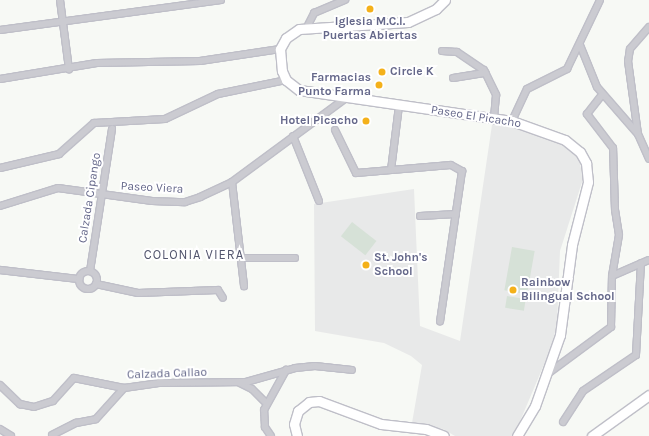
<!DOCTYPE html>
<style>
body{margin:0}
#map{position:relative;width:649px;height:436px;overflow:hidden;background:#f7f9f5;font-family:Karla,sans-serif}
div>[style]{position:absolute}
.built>*{inset:0;background:#e8e9e9}
.green>*{inset:0;background:#d6e1d7;transform-origin:0 0}
.roads{filter:drop-shadow(1px 0 #bfbfc8) drop-shadow(-1px 0 #bfbfc8) drop-shadow(0 1px #bfbfc8) drop-shadow(0 -1px #bfbfc8)}
.street>*{height:6px;margin:-3px;padding:0 3px;transform-origin:3px;border-radius:3px;background:#cbcbd1}
.street>.ring{margin:-3px;padding:0;box-sizing:content-box;background:none;border:6px solid #cbcbd1;border-radius:50%}
.secondary>*{height:9px;margin:-4.5px;padding:0 4.5px;transform-origin:4.5px;border-radius:4.5px;background:#fff}
.dots>*{width:11px;height:11px;translate:-50% -50%;box-sizing:border-box;border:2px solid #fff;border-radius:50%}
span{translate:-50% -50%;white-space:nowrap;text-align:center;line-height:1.15;-webkit-text-stroke:4px #fff;paint-order:stroke}
.poi-label{font-size:12px;color:#65688a;font-weight:700}
.left{translate:0 -50%;text-align:left}
.right{translate:-100% -50%;text-align:right}
.street-label{font-size:12px;color:#65688a}
.neighbourhood-label{font-size:13px;color:#53566e;letter-spacing:1px}
</style>
<div id="map">
<div class="built">
<div style="clip-path:polygon(492px 125px,521px 127px,558px 139px,578px 153px,583px 179px,560px 251px,557px 324px,551px 348px,515px 433px,512px 436px,455px 436px,443px 429px,412px 423px,422px 365px,411px 356px,384px 343px,315px 331px,314px 204px,414px 189px,420px 326px,460px 341px)"></div>
</div>
<div class="green">
<div style="left:352px;top:222px;width:31px;height:18px;rotate:38deg"></div>
<div style="left:512px;top:247px;width:23px;height:44px;rotate:10deg"></div>
<div style="left:507px;top:296px;width:19px;height:12px;rotate:9deg"></div>
</div>
<div class="roads">
<div class="street">
<div style="left:60px;top:0;width:70px;rotate:82.6deg"></div>
<div style="left:307px;top:27px;width:16px;rotate:-63deg"></div>
<div style="left:314px;top:13px;width:34px;rotate:-23deg"></div>
<div style="left:649px;top:27px;width:29px;rotate:131deg"></div>
<div style="left:630px;top:49px;width:12px;rotate:99deg"></div>
<div style="left:628px;top:61px;width:74px;rotate:82.2deg"></div>
<div style="left:638px;top:134px;width:27px;rotate:66deg"></div>
<div style="left:0;top:30px;width:223px;rotate:-7.7deg"></div>
<div style="left:580px;top:45px;width:45px;rotate:68deg"></div>
<div style="left:597px;top:87px;width:61px;rotate:49deg"></div>
<div style="left:442px;top:51px;width:15px;rotate:4deg"></div>
<div style="left:457px;top:52px;width:32px;rotate:34deg"></div>
<div style="left:484px;top:70px;width:28px;rotate:64deg"></div>
<div style="left:496px;top:95px;width:23px;rotate:95deg"></div>
<div style="left:453px;top:78px;width:33px;rotate:-9deg"></div>
<div style="left:0;top:79px;width:98px;rotate:-9.4deg"></div>
<div style="left:97px;top:63px;width:103px;rotate:-1.1deg"></div>
<div style="left:200px;top:61px;width:81px;rotate:-8.5deg"></div>
<div style="left:512px;top:121px;width:35px;rotate:-65deg"></div>
<div style="left:527px;top:89px;width:45px;rotate:-26.6deg"></div>
<div style="left:567px;top:69px;width:76px;rotate:-64.4deg"></div>
<div style="left:335px;top:130px;width:48px;rotate:64deg"></div>
<div style="left:356px;top:173px;width:95px;rotate:-4.8deg"></div>
<div style="left:451px;top:165px;width:13px;rotate:29deg"></div>
<div style="left:462px;top:171px;width:152px;rotate:98.3deg"></div>
<div style="left:293px;top:136px;width:70px;rotate:68.2deg"></div>
<div style="left:0;top:168px;width:61px;rotate:-13.3deg"></div>
<div style="left:59px;top:154px;width:47px;rotate:-41.5deg"></div>
<div style="left:94px;top:123px;width:71px;rotate:-3.2deg"></div>
<div style="left:165px;top:119px;width:59px;rotate:-25.3deg"></div>
<div style="left:218px;top:94px;width:69px;rotate:-11.6deg"></div>
<div style="left:391px;top:170px;width:64px;rotate:-82.9deg"></div>
<div style="left:232px;top:182px;width:105px;rotate:83.4deg"></div>
<div style="left:0;top:206px;width:61px;rotate:-17.2deg"></div>
<div style="left:58px;top:188px;width:95px;rotate:7.9deg"></div>
<div style="left:152px;top:201px;width:33px;rotate:2deg"></div>
<div style="left:185px;top:202px;width:16px;rotate:-18deg"></div>
<div style="left:200px;top:197px;width:35px;rotate:-25deg"></div>
<div style="left:232px;top:182px;width:142px;rotate:-36.4deg"></div>
<div style="left:420px;top:216px;width:36px;rotate:-3deg"></div>
<div style="left:243px;top:258px;width:52px"></div>
<div style="left:0;top:270px;width:80px;rotate:6.5deg"></div>
<div style="left:90px;top:271px;width:144px;rotate:-81.2deg"></div>
<div class="ring" style="left:79px;top:271px;width:12px;height:12px"></div>
<div style="left:612px;top:276px;width:40px;rotate:-23.4deg"></div>
<div style="left:96px;top:284px;width:43px;rotate:12.1deg"></div>
<div style="left:138px;top:293px;width:80px;rotate:-2.1deg"></div>
<div style="left:218px;top:290px;width:9px;rotate:58deg"></div>
<div style="left:550px;top:372px;width:76px;rotate:-36.4deg"></div>
<div style="left:611px;top:327px;width:51px;rotate:-88.9deg"></div>
<div style="left:612px;top:276px;width:42px;rotate:-80.3deg"></div>
<div style="left:619px;top:235px;width:25px;rotate:-99deg"></div>
<div style="left:615px;top:210px;width:62px;rotate:-91.8deg"></div>
<div style="left:613px;top:148px;width:43px;rotate:-127.4deg"></div>
<div style="left:587px;top:114px;width:24px;rotate:-52deg"></div>
<div style="left:240px;top:383px;width:13px;rotate:27deg"></div>
<div style="left:252px;top:389px;width:20px;rotate:45deg"></div>
<div style="left:0;top:385px;width:28px;rotate:44deg"></div>
<div style="left:20px;top:404px;width:14px;rotate:12deg"></div>
<div style="left:34px;top:407px;width:20px;rotate:-18deg"></div>
<div style="left:53px;top:401px;width:31px;rotate:-48deg"></div>
<div style="left:74px;top:378px;width:51px;rotate:11.3deg"></div>
<div style="left:124px;top:388px;width:35px;rotate:-8deg"></div>
<div style="left:159px;top:383px;width:87px;rotate:-0.7deg"></div>
<div style="left:246px;top:382px;width:51px;rotate:-15.9deg"></div>
<div style="left:295px;top:368px;width:20px;rotate:-6deg"></div>
<div style="left:315px;top:366px;width:37px;rotate:6deg"></div>
<div style="left:563px;top:422px;width:37px;rotate:-57deg"></div>
<div style="left:583px;top:391px;width:64px;rotate:-34.2deg"></div>
<div style="left:636px;top:355px;width:92px;rotate:-86.9deg"></div>
<div style="left:0;top:429px;width:13px;rotate:32deg"></div>
<div style="left:52px;top:435px;width:27px;rotate:-27deg"></div>
<div style="left:76px;top:423px;width:20px;rotate:-11deg"></div>
<div style="left:96px;top:419px;width:42px;rotate:-47.9deg"></div>
<div style="left:271px;top:436px;width:11px;rotate:-124deg"></div>
<div style="left:265px;top:427px;width:17px;rotate:-93deg"></div>
<div style="left:264px;top:410px;width:46px;rotate:-61.2deg"></div>
</div>
<div class="secondary">
<div style="left:445px;top:0;width:13px;rotate:135deg"></div>
<div style="left:436px;top:9px;width:31px;rotate:155deg"></div>
<div style="left:408px;top:22px;width:109px;rotate:176.3deg"></div>
<div style="left:299px;top:29px;width:16px;rotate:145deg"></div>
<div style="left:286px;top:38px;width:13px;rotate:119deg"></div>
<div style="left:280px;top:49px;width:22px;rotate:85deg"></div>
<div style="left:282px;top:71px;width:10px;rotate:66deg"></div>
<div style="left:286px;top:80px;width:16px;rotate:38deg"></div>
<div style="left:299px;top:90px;width:215px;rotate:8.3deg"></div>
<div style="left:512px;top:121px;width:56px;rotate:19.7deg"></div>
<div style="left:565px;top:140px;width:19px;rotate:39deg"></div>
<div style="left:580px;top:152px;width:13px;rotate:61deg"></div>
<div style="left:586px;top:163px;width:19px;rotate:84deg"></div>
<div style="left:588px;top:182px;width:65px;rotate:104.3deg"></div>
<div style="left:572px;top:245px;width:91px;rotate:97.6deg"></div>
<div style="left:560px;top:335px;width:75px;rotate:109.4deg"></div>
<div style="left:535px;top:406px;width:35px;rotate:121deg"></div>
<div style="left:297px;top:436px;width:12px;rotate:-104deg"></div>
<div style="left:294px;top:424px;width:14px;rotate:-73deg"></div>
<div style="left:298px;top:411px;width:14px;rotate:-39deg"></div>
<div style="left:309px;top:402px;width:10px;rotate:-6deg"></div>
<div style="left:319px;top:401px;width:66px;rotate:20.4deg"></div>
<div style="left:381px;top:424px;width:45px;rotate:6.3deg"></div>
<div style="left:426px;top:429px;width:19px;rotate:21deg"></div>
<div style="left:592px;top:436px;width:70px;rotate:-35.7deg"></div>
</div>
</div>
<div class="dots">
<div style="left:370px;top:9px;background:#f4b11a"></div>
<div style="left:382px;top:72px;background:#f4b11a"></div>
<div style="left:379px;top:85px;background:#f4b11a"></div>
<div style="left:366px;top:121px;background:#f4b11a"></div>
<div style="left:366px;top:265px;background:#f4b11a"></div>
<div style="left:513px;top:290px;background:#f4b11a"></div>
</div>
<div class="poi-label">
<span style="left:370px;top:29px">Iglesia M.C.I.<br>Puertas Abiertas</span>
<span class="left" style="left:390px;top:72px">Circle K</span>
<span class="right" style="left:371px;top:85px">Farmacias<br>Punto Farma</span>
<span class="right" style="left:358px;top:121px">Hotel Picacho</span>
<span class="left" style="left:374px;top:265px">St. John's<br>School</span>
<span class="left" style="left:521px;top:290px">Rainbow<br>Bilingual School</span>
</div>
<div class="street-label">
<span style="left:476px;top:117px;rotate:9deg">Paseo El Picacho</span>
<span style="left:152px;top:188px;rotate:3deg">Paseo Viera</span>
<span style="left:90px;top:198px;rotate:-81deg">Calzada Cipango</span>
<span style="left:167px;top:374px;rotate:-2deg">Calzada Callao</span>
</div>
<div class="neighbourhood-label">
<span style="left:194px;top:255px">COLONIA VIERA</span>
</div>
</div>
